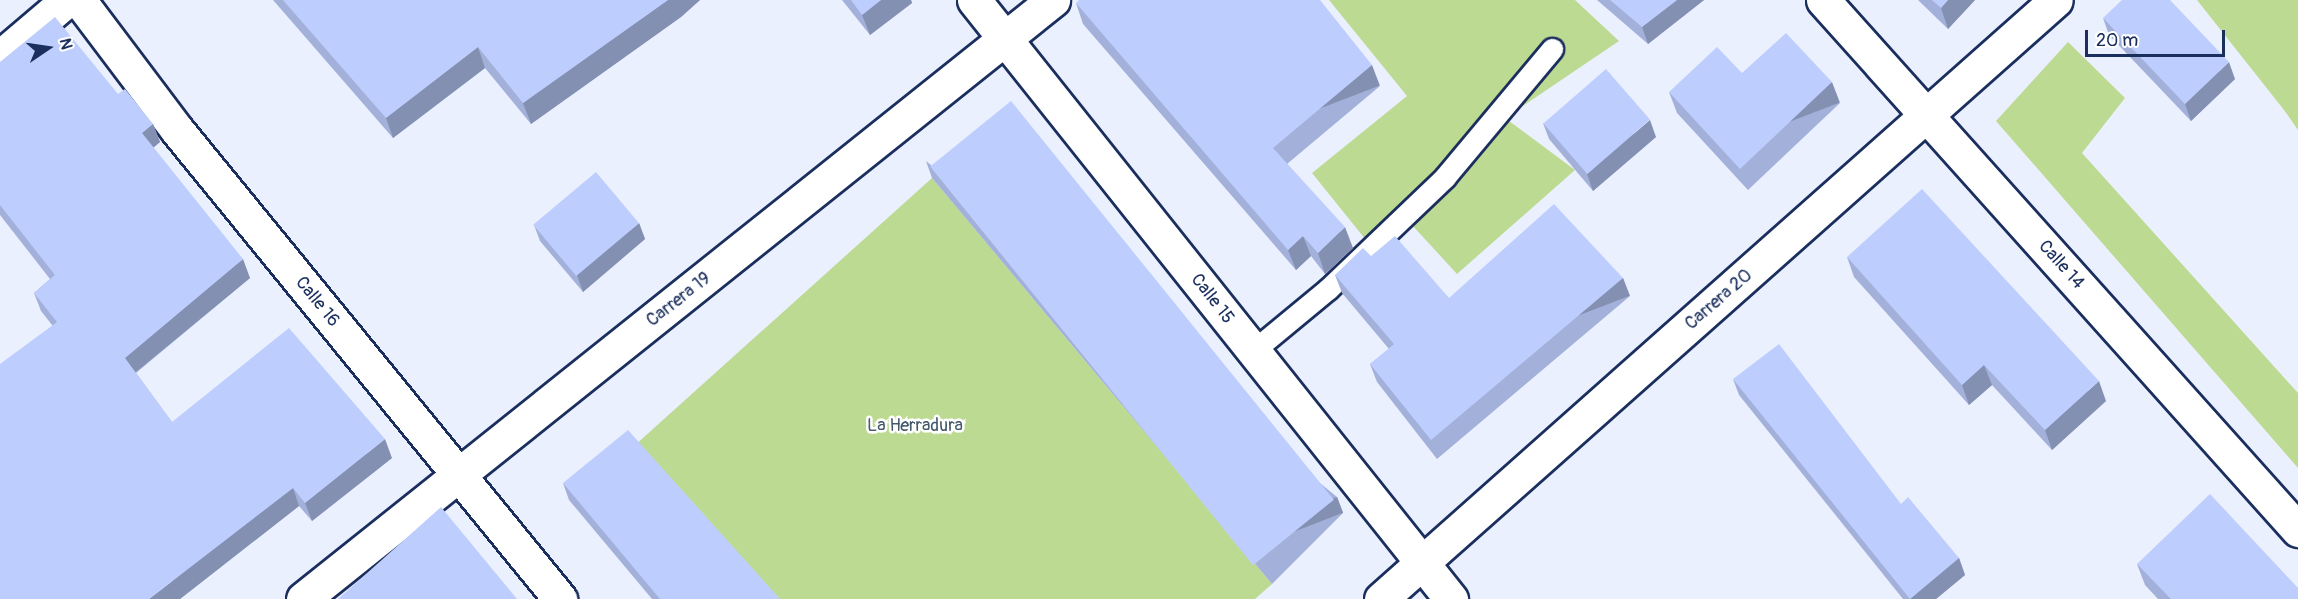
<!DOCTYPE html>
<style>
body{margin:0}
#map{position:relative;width:2298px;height:599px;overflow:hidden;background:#ebf0ff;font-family:Pangolin,sans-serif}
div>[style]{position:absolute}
.green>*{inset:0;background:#bdda92}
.roads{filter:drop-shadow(2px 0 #1b2f5e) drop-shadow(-2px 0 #1b2f5e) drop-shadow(0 2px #1b2f5e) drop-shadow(0 -2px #1b2f5e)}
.lane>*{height:21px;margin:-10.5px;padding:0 10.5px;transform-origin:10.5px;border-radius:10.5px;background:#fff}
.street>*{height:33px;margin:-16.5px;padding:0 16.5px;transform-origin:16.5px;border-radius:16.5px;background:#fff}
.secondary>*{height:33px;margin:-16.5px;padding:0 16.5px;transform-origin:16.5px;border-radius:16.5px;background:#fff}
.wall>*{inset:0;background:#a3b1da}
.shaded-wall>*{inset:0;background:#8490b2;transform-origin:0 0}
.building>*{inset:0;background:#bdcefe;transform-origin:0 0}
span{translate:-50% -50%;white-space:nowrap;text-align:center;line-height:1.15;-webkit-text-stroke:5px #fff;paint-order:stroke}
.street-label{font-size:18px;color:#1b2f5e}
.park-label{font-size:18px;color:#445a6b}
.north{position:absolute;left:18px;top:18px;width:60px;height:60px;-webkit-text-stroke:4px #fff;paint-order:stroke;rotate:77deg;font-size:16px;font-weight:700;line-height:24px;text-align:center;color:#1b2f5e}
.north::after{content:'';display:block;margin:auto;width:21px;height:27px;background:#1b2f5e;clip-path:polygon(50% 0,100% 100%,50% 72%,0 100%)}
.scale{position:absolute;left:2085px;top:30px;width:140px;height:27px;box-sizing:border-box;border:3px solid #1b2f5e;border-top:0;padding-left:8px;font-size:18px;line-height:21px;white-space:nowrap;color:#1b2f5e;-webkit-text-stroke:4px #fff;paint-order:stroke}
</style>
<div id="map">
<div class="green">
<div style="clip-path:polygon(1329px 0,1575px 0,1619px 41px,1505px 118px,1575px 170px,1457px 274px,1411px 224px,1370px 245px,1312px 173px,1407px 96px)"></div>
<div style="clip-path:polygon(2197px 0,2298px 0,2298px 130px,2284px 110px)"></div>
<div style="clip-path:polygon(2068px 42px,2125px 98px,2082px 153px,2298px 393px,2298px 468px,1996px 121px)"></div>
<div style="clip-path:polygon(932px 178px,1272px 584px,1255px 599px,771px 599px,634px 446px)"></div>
</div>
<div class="roads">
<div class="lane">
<div style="left:1253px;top:351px;width:97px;rotate:-39.6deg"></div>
<div style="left:1328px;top:289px;width:162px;rotate:-43.7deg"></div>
<div style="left:1445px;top:177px;width:167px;rotate:-50.1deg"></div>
</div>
<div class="street">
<div style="left:79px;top:0;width:163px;rotate:53deg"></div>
<div style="left:177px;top:130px;width:606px;rotate:50.76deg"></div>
<div style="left:974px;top:0;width:766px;rotate:51.47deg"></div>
<div style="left:1823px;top:0;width:712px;rotate:48.13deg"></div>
</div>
<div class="secondary">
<div style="left:0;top:57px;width:88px;rotate:-40.4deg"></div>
<div style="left:303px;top:599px;width:960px;rotate:-38.61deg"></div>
<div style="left:1381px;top:599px;width:902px;rotate:-41.59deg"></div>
</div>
</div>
<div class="wall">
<div style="clip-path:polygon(273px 0,700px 0,681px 17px,531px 124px,485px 68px,393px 138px)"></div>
<div style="clip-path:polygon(842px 0,911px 0,912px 3px,870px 35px)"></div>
<div style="clip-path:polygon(1597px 0,1704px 0,1648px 44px)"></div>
<div style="clip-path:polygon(1918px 0,1975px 0,1948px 29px)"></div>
<div style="clip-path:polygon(1076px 3px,1380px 86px,1287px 164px,1353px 248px,1325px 274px,1311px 256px,1296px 270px,1083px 24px)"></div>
<div style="clip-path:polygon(2103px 18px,2235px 79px,2191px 121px,2109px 35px)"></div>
<div style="clip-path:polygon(0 62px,118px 94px,153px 124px,160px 142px,153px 148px,250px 278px,136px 373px,172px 422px,392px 458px,312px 521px,299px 506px,180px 599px,52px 325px,41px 311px,34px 293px,50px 279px,0 215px)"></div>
<div style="clip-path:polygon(1669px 92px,1840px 103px,1748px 190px,1677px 113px)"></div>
<div style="clip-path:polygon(1543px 123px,1656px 137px,1593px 191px,1549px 139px)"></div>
<div style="clip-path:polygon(926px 161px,1337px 497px,1343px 513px,1272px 584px,932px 178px)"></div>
<div style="clip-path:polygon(639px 223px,645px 239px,583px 292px,540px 241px,534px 225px)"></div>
<div style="clip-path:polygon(1371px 256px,1449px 298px,1623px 278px,1630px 296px,1437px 459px,1377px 382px,1370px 364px,1389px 349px,1342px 293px,1335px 275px)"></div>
<div style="clip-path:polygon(1847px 257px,2106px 401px,2052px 450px,1992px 385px,1969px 405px,1854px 277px)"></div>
<div style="clip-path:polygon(1733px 379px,1959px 558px,1965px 575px,1936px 599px,1903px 599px,1739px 395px)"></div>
<div style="clip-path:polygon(563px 483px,780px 599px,652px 599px,569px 500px)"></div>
<div style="clip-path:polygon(2137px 564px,2298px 599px,2158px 599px,2145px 585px)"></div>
</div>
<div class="shaded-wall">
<div style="clip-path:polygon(668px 0,700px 0,681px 17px,531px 124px,523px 103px)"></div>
<div style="clip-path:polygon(881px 0,911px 0,912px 3px,870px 35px,862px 15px)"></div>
<div style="clip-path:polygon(1677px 0,1704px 0,1648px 44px,1642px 27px)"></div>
<div style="clip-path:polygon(1948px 0,1975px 0,1948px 29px,1941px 8px)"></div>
<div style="clip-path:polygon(478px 47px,485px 68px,393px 138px,386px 118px)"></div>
<div style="clip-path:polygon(2229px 62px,2235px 79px,2191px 121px,2185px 104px)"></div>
<div style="left:1372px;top:65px;width:22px;height:129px;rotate:69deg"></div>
<div style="left:1832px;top:82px;width:22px;height:127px;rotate:69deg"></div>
<div style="clip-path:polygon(1650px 120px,1656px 137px,1593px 191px,1587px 174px)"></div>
<div style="clip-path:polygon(153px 124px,160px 142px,148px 152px,142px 133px)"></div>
<div style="clip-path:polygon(639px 223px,645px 239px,583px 292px,577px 275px)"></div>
<div style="clip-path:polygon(1345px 227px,1353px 248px,1325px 274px,1318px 253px)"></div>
<div style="clip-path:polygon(1303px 236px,1311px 256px,1296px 270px,1288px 250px)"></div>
<div style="clip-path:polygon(243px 259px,250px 278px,131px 376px,125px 358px)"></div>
<div style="left:1623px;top:278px;width:19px;height:251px;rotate:69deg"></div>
<div style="clip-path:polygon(1984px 365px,1992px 385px,1969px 405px,1962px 385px)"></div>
<div style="clip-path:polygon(2099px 381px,2106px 401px,2052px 450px,2045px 430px)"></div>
<div style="clip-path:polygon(385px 439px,392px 458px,312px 521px,305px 503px)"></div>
<div style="clip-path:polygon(293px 488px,299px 506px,180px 599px,149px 599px)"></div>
<div style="left:1337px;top:497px;width:17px;height:100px;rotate:69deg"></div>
<div style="clip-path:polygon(1959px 558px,1965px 575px,1936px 599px,1910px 599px)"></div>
</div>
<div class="building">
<div style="clip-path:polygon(283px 0,668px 0,523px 103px,478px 47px,386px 118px)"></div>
<div style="clip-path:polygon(851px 0,881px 0,862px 15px)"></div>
<div style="clip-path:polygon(1079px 0,1320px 0,1372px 65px,1273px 148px,1345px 227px,1318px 253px,1303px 236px,1288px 250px,1076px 3px)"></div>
<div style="clip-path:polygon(1610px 0,1677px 0,1642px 27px)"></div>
<div style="clip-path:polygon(1932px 0,1948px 0,1941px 8px)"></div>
<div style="clip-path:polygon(2122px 0,2170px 0,2229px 62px,2185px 104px,2103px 18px)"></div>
<div style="clip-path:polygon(55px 17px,118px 94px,125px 89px,153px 124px,142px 133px,243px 259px,125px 358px,172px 422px,289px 328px,385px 439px,305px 503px,293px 488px,149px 599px,0 599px,0 364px,57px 322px,34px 293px,55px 275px,0 205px,0 62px)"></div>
<div style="clip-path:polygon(1786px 33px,1832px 82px,1740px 169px,1669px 92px,1717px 47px,1742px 73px)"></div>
<div style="left:1606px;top:69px;width:67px;height:83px;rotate:49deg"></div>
<div style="left:1011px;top:101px;width:513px;height:104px;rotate:51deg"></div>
<div style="left:596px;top:172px;width:67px;height:82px;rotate:50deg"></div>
<div style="clip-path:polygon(1922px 189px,2099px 381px,2045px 430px,1984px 365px,1962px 385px,1847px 257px)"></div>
<div style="clip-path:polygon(1554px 204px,1623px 278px,1431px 440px,1370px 364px,1394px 344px,1335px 275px,1363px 248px,1371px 256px,1395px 236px,1449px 298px)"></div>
<div style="clip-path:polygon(1779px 344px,1901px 504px,1908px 497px,1959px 558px,1910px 599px,1733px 379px)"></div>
<div style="clip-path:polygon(628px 430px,780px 599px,660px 599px,563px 483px)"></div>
<div style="clip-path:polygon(2210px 494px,2298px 588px,2298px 599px,2171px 599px,2137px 564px)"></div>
<div style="clip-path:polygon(441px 507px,517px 599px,338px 599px)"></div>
</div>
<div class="street-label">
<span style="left:2061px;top:265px;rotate:48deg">Calle 14</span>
<span style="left:1212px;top:299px;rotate:52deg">Calle 15</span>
<span style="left:679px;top:300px;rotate:-38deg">Carrera 19</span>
<span style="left:1719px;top:300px;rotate:-41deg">Carrera 20</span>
<span style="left:317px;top:302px;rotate:51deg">Calle 16</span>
</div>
<div class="park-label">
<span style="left:915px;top:426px">La Herradura</span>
</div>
<div class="north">N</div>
<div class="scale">20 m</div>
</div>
